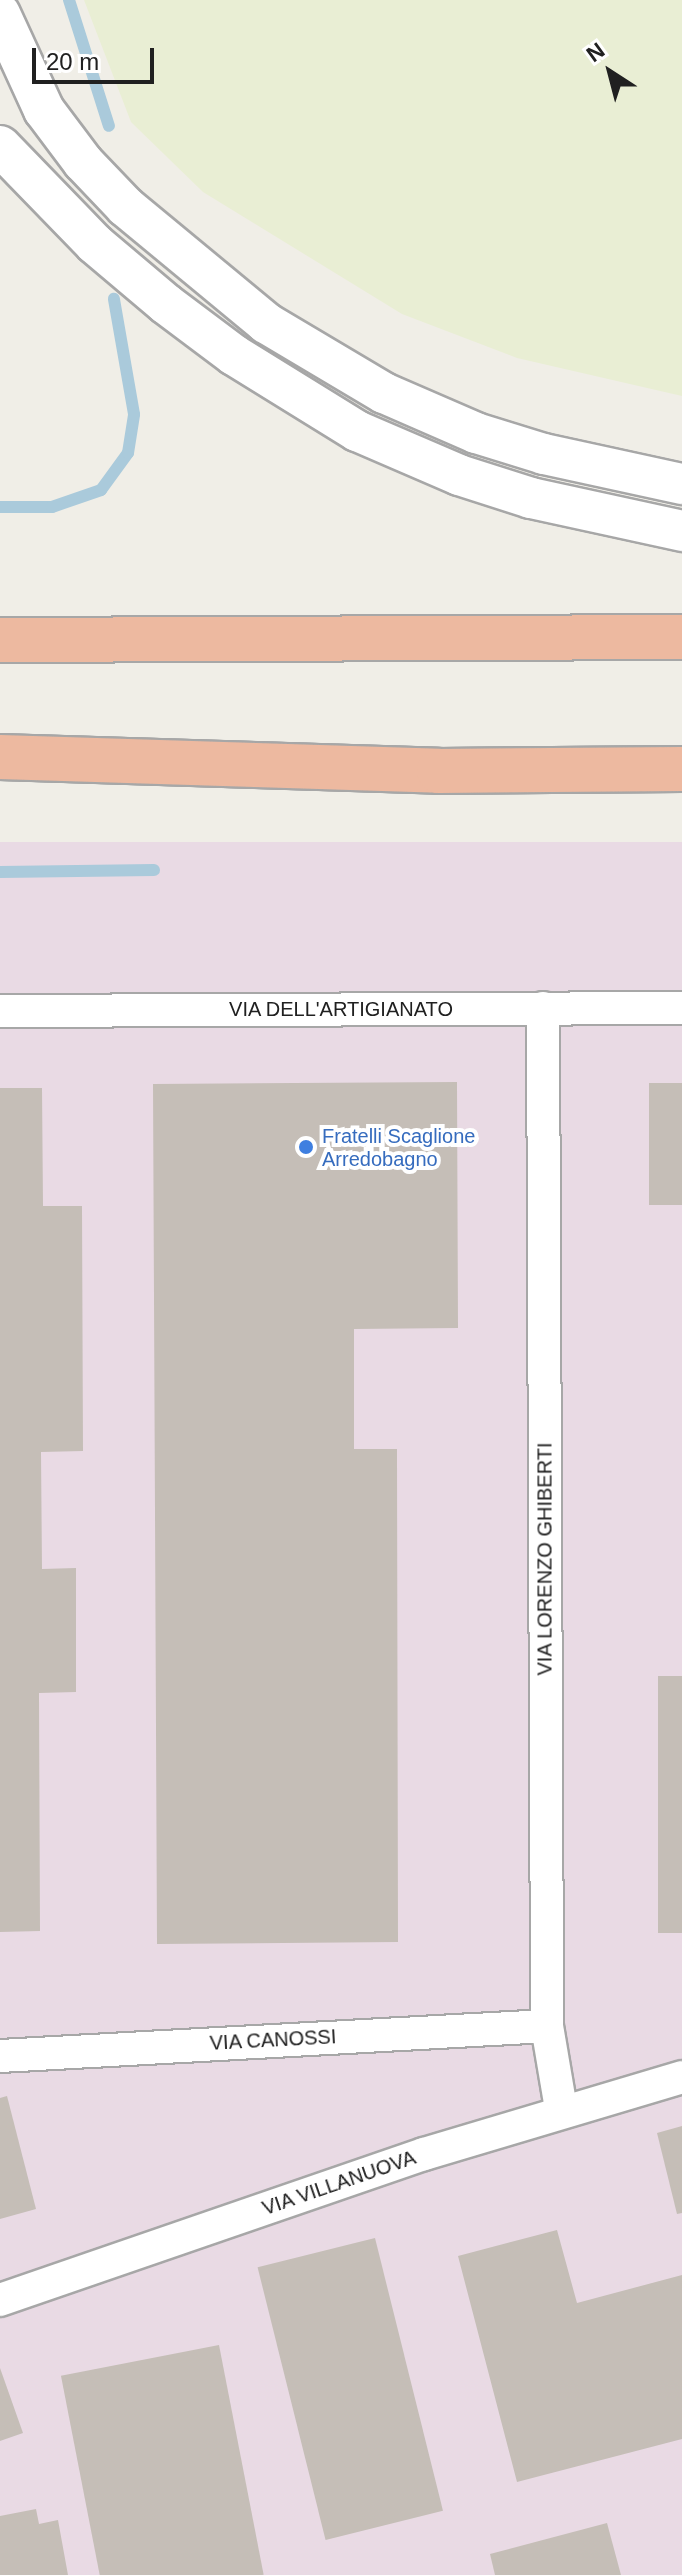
<!DOCTYPE html>
<style>
body{margin:0}
#map{position:relative;width:682px;height:2575px;overflow:hidden;background:#f0eee7;font-family:Helvetica,sans-serif}
div>[style]{position:absolute}
.industrial>*{inset:0;background:#e9dae4;transform-origin:0 0}
.farmland>*{inset:0;background:#e9eed4}
.stream>*{height:12px;margin:-6px;padding:0 6px;transform-origin:6px;border-radius:6px;background:#aacadb}
.building>*{inset:0;background:#c5beb7;transform-origin:0 0}
.roads{filter:drop-shadow(2px 0 #a7a7a7) drop-shadow(-2px 0 #a7a7a7) drop-shadow(0 2px #a7a7a7) drop-shadow(0 -2px #a7a7a7)}
.minor>*{height:32px;margin:-16px;padding:0 16px;transform-origin:16px;border-radius:16px;background:#fff}
.tertiary>*{height:40px;margin:-20px;padding:0 20px;transform-origin:20px;border-radius:20px;background:#fff}
.trunk>*{height:44px;margin:-22px;padding:0 22px;transform-origin:22px;border-radius:22px;background:#edb9a0}
.dots>*{width:22px;height:22px;translate:-50% -50%;box-sizing:border-box;border:4px solid #fff;border-radius:50%}
span{translate:-50% -50%;white-space:nowrap;text-align:center;line-height:1.15;-webkit-text-stroke:8px #fff;paint-order:stroke}
.street-label{font-size:20px;color:#202020}
.shop-label{font-size:20px;color:#366cbe}
.left{translate:0 -50%;text-align:left}
.north{position:absolute;left:570px;top:32px;width:80px;height:80px;-webkit-text-stroke:6px #fff;paint-order:stroke;rotate:324deg;font-size:22px;font-weight:700;line-height:32px;text-align:center;color:#202020}
.north::after{content:'';display:block;margin:auto;width:28px;height:36px;background:#202020;clip-path:polygon(50% 0,100% 100%,50% 72%,0 100%)}
.scale{position:absolute;left:32px;top:48px;width:122px;height:36px;box-sizing:border-box;border:4px solid #202020;border-top:0;padding-left:10px;font-size:24px;line-height:28px;white-space:nowrap;color:#202020;-webkit-text-stroke:6px #fff;paint-order:stroke}
</style>
<div id="map">
<div class="industrial">
<div style="left:682px;top:842px;width:1733px;height:682px;rotate:90deg"></div>
</div>
<div class="farmland">
<div style="clip-path:polygon(84px 0,682px 0,682px 396px,517px 358px,402px 314px,203px 192px,131px 122px)"></div>
</div>
<div class="stream">
<div style="left:69px;top:0;width:132px;rotate:72.4deg"></div>
<div style="left:0;top:507px;width:52px"></div>
<div style="left:52px;top:507px;width:52px;rotate:-19.1deg"></div>
<div style="left:101px;top:490px;width:46px;rotate:-53.9deg"></div>
<div style="left:128px;top:453px;width:39px;rotate:-81deg"></div>
<div style="left:134px;top:414px;width:117px;rotate:-99.9deg"></div>
<div style="left:0;top:872px;width:154px;rotate:-0.7deg"></div>
</div>
<div class="building">
<div style="clip-path:polygon(457px 1082px,458px 1328px,354px 1329px,354px 1449px,397px 1449px,398px 1942px,157px 1944px,153px 1084px)"></div>
<div style="left:649px;top:1083px;width:33px;height:122px"></div>
<div style="clip-path:polygon(0 1088px,42px 1088px,43px 1206px,82px 1206px,83px 1451px,41px 1452px,42px 1569px,76px 1568px,76px 1692px,39px 1693px,40px 1931px,0 1932px)"></div>
<div style="left:658px;top:1676px;width:24px;height:257px"></div>
<div style="clip-path:polygon(7px 2096px,36px 2209px,0 2219px,0 2098px)"></div>
<div style="clip-path:polygon(682px 2126px,682px 2213px,677px 2214px,657px 2133px)"></div>
<div style="clip-path:polygon(557px 2230px,577px 2303px,682px 2275px,682px 2439px,517px 2482px,458px 2256px)"></div>
<div style="left:375px;top:2238px;width:281px;height:121px;rotate:76deg"></div>
<div style="left:219px;top:2345px;width:234px;height:161px;rotate:79deg"></div>
<div style="clip-path:polygon(0 2368px,23px 2433px,0 2441px)"></div>
<div style="clip-path:polygon(36px 2509px,39px 2524px,58px 2520px,68px 2575px,0 2575px,0 2516px)"></div>
<div style="clip-path:polygon(607px 2523px,621px 2575px,495px 2575px,490px 2554px)"></div>
</div>
<div class="roads">
<div class="minor">
<div style="left:543px;top:1008px;width:1018px;rotate:89.77deg"></div>
<div style="left:547px;top:2026px;width:84px;rotate:80.4deg"></div>
<div style="left:0;top:1011px;width:682px;rotate:-0.25deg"></div>
<div style="left:0;top:2056px;width:548px;rotate:-3.14deg"></div>
<div style="left:0;top:2300px;width:448px;rotate:-19deg"></div>
<div style="left:424px;top:2154px;width:269px;rotate:-16.6deg"></div>
</div>
<div class="tertiary">
<div style="left:0;top:14px;width:106px;rotate:65.4deg"></div>
<div style="left:44px;top:110px;width:65px;rotate:53.1deg"></div>
<div style="left:83px;top:162px;width:62px;rotate:46.3deg"></div>
<div style="left:126px;top:207px;width:182px;rotate:39.6deg"></div>
<div style="left:266px;top:323px;width:137px;rotate:30.7deg"></div>
<div style="left:384px;top:393px;width:100px;rotate:23.5deg"></div>
<div style="left:476px;top:433px;width:71px;rotate:17.2deg"></div>
<div style="left:544px;top:454px;width:141px;rotate:12.3deg"></div>
<div style="left:0;top:146px;width:136px;rotate:45.9deg"></div>
<div style="left:95px;top:244px;width:93px;rotate:40.2deg"></div>
<div style="left:166px;top:304px;width:85px;rotate:36.9deg"></div>
<div style="left:234px;top:355px;width:145px;rotate:31.7deg"></div>
<div style="left:357px;top:431px;width:111px;rotate:23.3deg"></div>
<div style="left:459px;top:475px;width:76px;rotate:17.7deg"></div>
<div style="left:531px;top:498px;width:155px;rotate:12.3deg"></div>
</div>
<div class="trunk">
<div style="left:0;top:640px;width:682px;rotate:-0.25deg"></div>
<div style="left:0;top:757px;width:439px;rotate:1.8deg"></div>
<div style="left:439px;top:771px;width:243px;rotate:-0.5deg"></div>
</div>
</div>
<div class="dots">
<div style="left:306px;top:1147px;background:#3f7fe0"></div>
</div>
<div class="street-label">
<span style="left:341px;top:1009px">VIA DELL'ARTIGIANATO</span>
<span style="left:545px;top:1559px;rotate:-90deg">VIA LORENZO GHIBERTI</span>
<span style="left:273px;top:2040px;rotate:-3deg">VIA CANOSSI</span>
<span style="left:339px;top:2183px;rotate:-19deg">VIA VILLANUOVA</span>
</div>
<div class="shop-label">
<span class="left" style="left:322px;top:1148px">Fratelli Scaglione<br>Arredobagno</span>
</div>
<div class="north">N</div>
<div class="scale">20 m</div>
</div>
